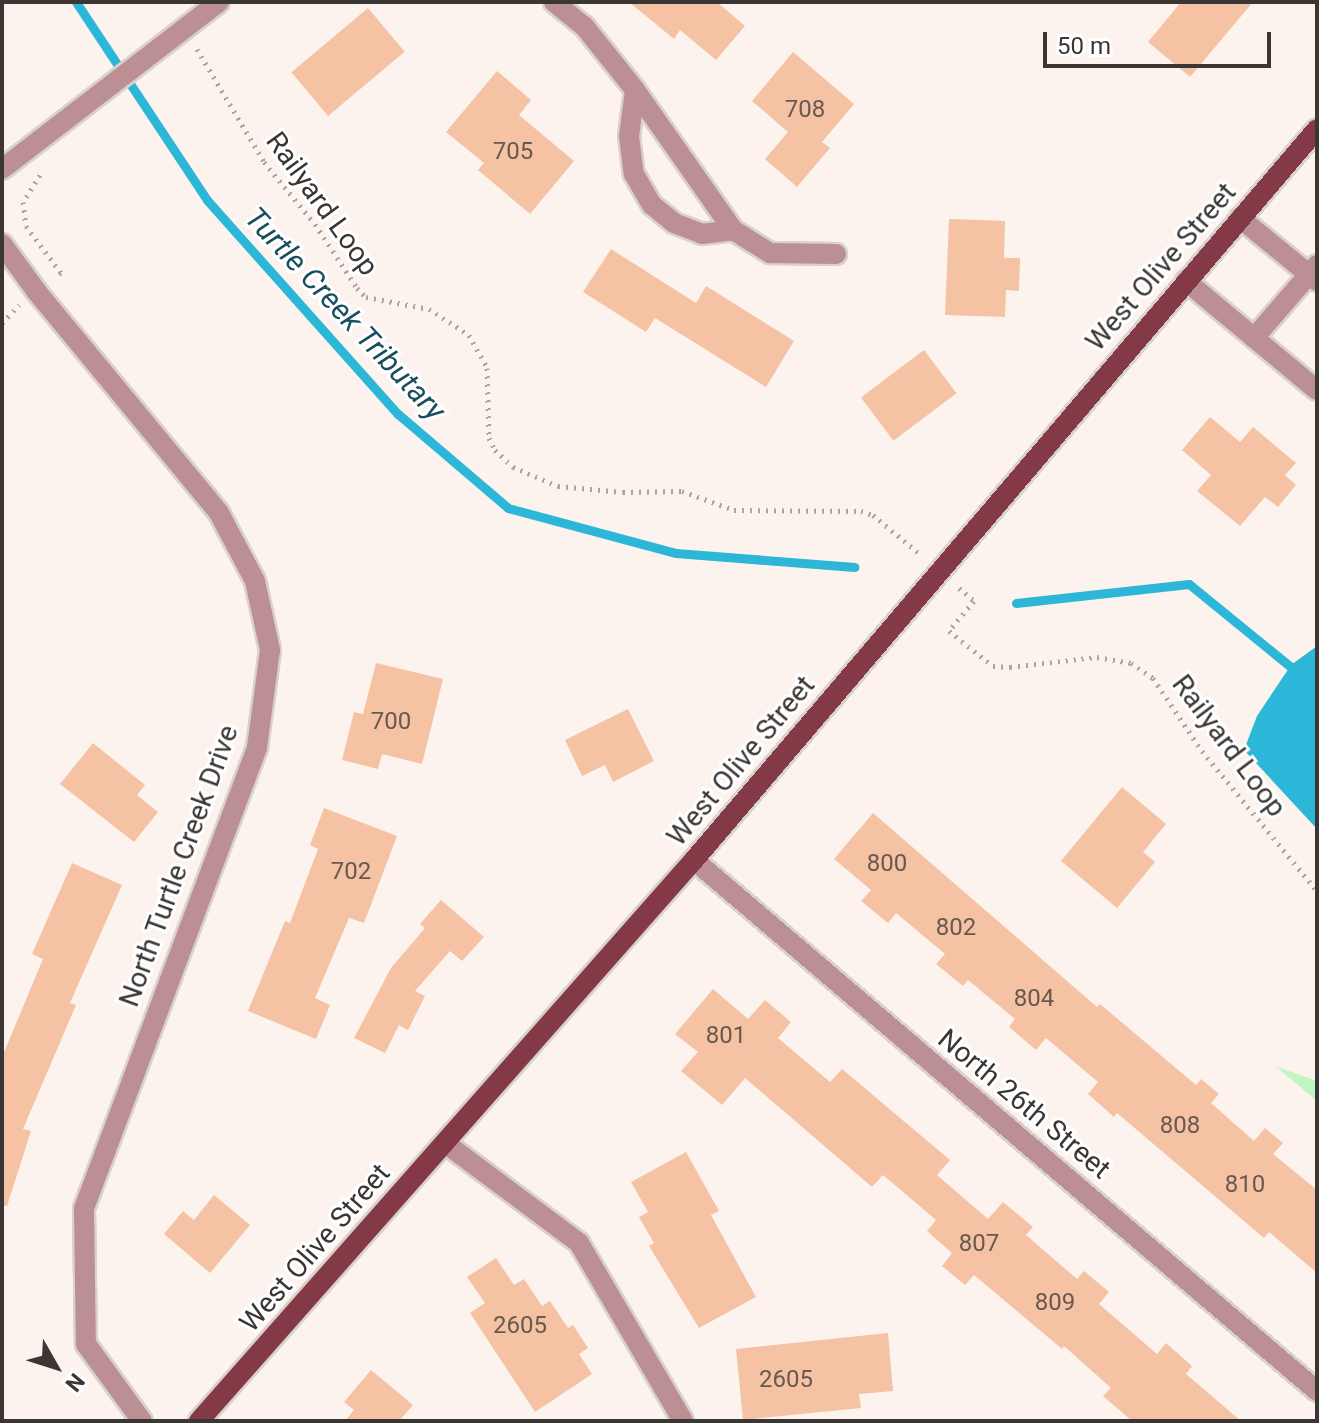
<!DOCTYPE html>
<style>
body{margin:0}
#map{position:relative;width:1319px;height:1423px;overflow:hidden;background:#fcf3ee;font-family:Roboto,sans-serif}
div>[style]{position:absolute}
.green>*{inset:0;background:#c1f5c1}
.water>*{inset:0;background:#2cb6d7}
.stream>*{height:9px;margin:-4.5px;padding:0 4.5px;transform-origin:4.5px;border-radius:4.5px;background:#2cb6d7}
.building>*{inset:0;background:#f6c2a4;transform-origin:0 0}
.path>*{height:5px;margin-top:-2.5px;transform-origin:0;background:repeating-linear-gradient(90deg,#aba5a1 0 2px,transparent 0 8px)}
.roads{filter:drop-shadow(2px 0 #d9d1cd) drop-shadow(-2px 0 #d9d1cd) drop-shadow(0 2px #d9d1cd) drop-shadow(0 -2px #d9d1cd)}
.minor>*{height:20px;margin:-10px;padding:0 10px;transform-origin:10px;border-radius:10px;background:#bb8f94}
.major>*{height:20px;margin:-10px;padding:0 10px;transform-origin:10px;border-radius:10px;background:#833946}
span{translate:-50% -50%;white-space:nowrap;text-align:center;line-height:1.15;-webkit-text-stroke:6px #fff;paint-order:stroke}
.number-label{font-size:24px;color:#685950}
.number-label span{-webkit-text-stroke-width:0}
.street-label{font-size:28px;color:#393634}
.water-label{font-size:30px;color:#184e5d;font-style:italic}
.frame{position:absolute;inset:0;border:4px solid #393634;pointer-events:none}
.north{position:absolute;left:16px;top:1327px;width:80px;height:80px;-webkit-text-stroke:6px #fff;paint-order:stroke;rotate:129deg;font-size:22px;font-weight:700;line-height:32px;text-align:center;color:#393634}
.north::after{content:'';display:block;margin:auto;width:28px;height:36px;background:#393634;clip-path:polygon(50% 0,100% 100%,50% 72%,0 100%)}
.scale{position:absolute;left:1043px;top:32px;width:228px;height:36px;box-sizing:border-box;border:4px solid #393634;border-top:0;padding-left:10px;font-size:24px;line-height:28px;white-space:nowrap;color:#393634;-webkit-text-stroke:6px #fff;paint-order:stroke}
</style>
<div id="map">
<div class="green">
<div style="clip-path:polygon(1275px 1066px,1317px 1081px,1317px 1101px)"></div>
</div>
<div class="water">
<div style="clip-path:polygon(1317px 646px,1317px 829px,1244px 750px,1257px 716px,1291px 665px)"></div>
</div>
<div class="stream">
<div style="left:76px;top:2px;width:237px;rotate:56.5deg"></div>
<div style="left:207px;top:200px;width:287px;rotate:48.3deg"></div>
<div style="left:398px;top:414px;width:145px;rotate:40.5deg"></div>
<div style="left:508px;top:508px;width:174px;rotate:15deg"></div>
<div style="left:676px;top:553px;width:179px;rotate:4.5deg"></div>
<div style="left:1016px;top:603px;width:174px;rotate:-6.3deg"></div>
<div style="left:1189px;top:584px;width:139px;rotate:39.2deg"></div>
</div>
<div class="building">
<div style="clip-path:polygon(629px 2px,717px 2px,745px 26px,716px 60px,680px 30px,674px 39px)"></div>
<div style="clip-path:polygon(1181px 2px,1253px 2px,1190px 77px,1148px 42px)"></div>
<div style="left:368px;top:8px;width:57px;height:100px;rotate:50deg"></div>
<div style="clip-path:polygon(793px 52px,854px 104px,822px 142px,830px 148px,797px 187px,765px 159px,788px 132px,752px 101px)"></div>
<div style="clip-path:polygon(497px 71px,531px 100px,519px 115px,574px 161px,530px 214px,478px 170px,484px 163px,446px 132px)"></div>
<div style="clip-path:polygon(949px 219px,1005px 221px,1004px 258px,1020px 258px,1019px 291px,1006px 290px,1005px 317px,945px 315px)"></div>
<div style="clip-path:polygon(611px 249px,696px 303px,706px 286px,794px 341px,766px 387px,655px 318px,646px 332px,583px 292px)"></div>
<div style="left:924px;top:350px;width:54px;height:79px;rotate:53deg"></div>
<div style="clip-path:polygon(1210px 417px,1240px 442px,1253px 427px,1296px 463px,1285px 475px,1296px 485px,1278px 507px,1265px 497px,1240px 526px,1197px 491px,1211px 475px,1182px 450px)"></div>
<div style="clip-path:polygon(376px 663px,443px 679px,422px 764px,382px 754px,378px 769px,342px 760px,354px 712px,363px 714px)"></div>
<div style="clip-path:polygon(628px 709px,654px 761px,613px 782px,605px 765px,582px 776px,565px 740px)"></div>
<div style="clip-path:polygon(93px 743px,145px 785px,137px 795px,158px 812px,134px 842px,60px 784px)"></div>
<div style="clip-path:polygon(1122px 787px,1166px 824px,1143px 852px,1155px 862px,1117px 908px,1061px 861px)"></div>
<div style="clip-path:polygon(324px 808px,397px 836px,364px 923px,349px 918px,315px 998px,330px 1005px,316px 1039px,248px 1011px,285px 921px,290px 923px,318px 849px,310px 845px)"></div>
<div style="clip-path:polygon(873px 813px,1097px 1007px,1100px 1004px,1196px 1085px,1201px 1079px,1219px 1094px,1211px 1103px,1254px 1141px,1265px 1128px,1283px 1143px,1273px 1154px,1317px 1190px,1317px 1273px,1269px 1232px,1264px 1238px,1117px 1113px,1114px 1117px,1088px 1094px,1098px 1082px,1046px 1038px,1036px 1050px,1009px 1027px,1015px 1019px,968px 980px,963px 986px,936px 964px,945px 954px,896px 913px,888px 923px,861px 901px,871px 890px,834px 859px)"></div>
<div style="clip-path:polygon(72px 863px,122px 885px,70px 1003px,76px 1005px,23px 1129px,31px 1131px,7px 1206px,2px 1206px,2px 1057px,43px 959px,32px 954px)"></div>
<div style="clip-path:polygon(441px 900px,484px 937px,462px 961px,450px 951px,415px 991px,425px 996px,408px 1030px,399px 1025px,385px 1053px,354px 1038px,391px 968px,425px 928px,420px 924px)"></div>
<div style="clip-path:polygon(713px 989px,748px 1019px,765px 1000px,791px 1022px,778px 1038px,830px 1082px,842px 1069px,950px 1160px,937px 1175px,988px 1219px,1003px 1202px,1033px 1227px,1026px 1235px,1077px 1279px,1084px 1271px,1109px 1292px,1099px 1304px,1157px 1354px,1166px 1343px,1192px 1366px,1186px 1374px,1241px 1421px,1132px 1421px,1103px 1396px,1111px 1388px,1064px 1346px,1062px 1349px,974px 1275px,965px 1285px,942px 1266px,952px 1253px,927px 1231px,936px 1220px,883px 1175px,872px 1187px,745px 1078px,722px 1105px,681px 1071px,698px 1052px,675px 1034px)"></div>
<div style="clip-path:polygon(686px 1152px,719px 1211px,711px 1215px,756px 1297px,699px 1328px,649px 1246px,654px 1243px,639px 1217px,648px 1212px,631px 1182px)"></div>
<div style="clip-path:polygon(214px 1195px,250px 1225px,210px 1273px,164px 1234px,183px 1211px,194px 1220px)"></div>
<div style="clip-path:polygon(496px 1258px,514px 1285px,524px 1279px,542px 1306px,550px 1301px,568px 1328px,573px 1325px,588px 1348px,579px 1354px,592px 1374px,535px 1412px,470px 1313px,485px 1303px,467px 1277px)"></div>
<div style="clip-path:polygon(888px 1333px,893px 1391px,859px 1394px,861px 1408px,743px 1420px,736px 1349px)"></div>
<div style="clip-path:polygon(371px 1370px,413px 1405px,399px 1421px,345px 1421px,354px 1410px,344px 1402px)"></div>
</div>
<div class="path">
<div style="left:197px;top:49px;width:131px;rotate:59.3deg"></div>
<div style="left:264px;top:162px;width:80px;rotate:50.6deg"></div>
<div style="left:315px;top:224px;width:77px;rotate:56.7deg"></div>
<div style="left:357px;top:288px;width:13px;rotate:45deg"></div>
<div style="left:366px;top:297px;width:64px;rotate:10.8deg"></div>
<div style="left:429px;top:309px;width:48px;rotate:33deg"></div>
<div style="left:469px;top:335px;width:38px;rotate:61deg"></div>
<div style="left:487px;top:368px;width:70px;rotate:88.4deg"></div>
<div style="left:489px;top:438px;width:13px;rotate:63deg"></div>
<div style="left:495px;top:450px;width:25px;rotate:43deg"></div>
<div style="left:513px;top:467px;width:49px;rotate:22.9deg"></div>
<div style="left:558px;top:486px;width:65px;rotate:5.3deg"></div>
<div style="left:623px;top:492px;width:59px;rotate:-1deg"></div>
<div style="left:682px;top:491px;width:55px;rotate:20.1deg"></div>
<div style="left:734px;top:510px;width:127px;rotate:0.5deg"></div>
<div style="left:861px;top:511px;width:13px;rotate:18deg"></div>
<div style="left:873px;top:515px;width:62px;rotate:39.8deg"></div>
<div style="left:40px;top:175px;width:32px;rotate:122deg"></div>
<div style="left:23px;top:202px;width:24px;rotate:83deg"></div>
<div style="left:26px;top:226px;width:59px;rotate:53.3deg"></div>
<div style="left:61px;top:273px;width:7px;rotate:146deg"></div>
<div style="left:2px;top:323px;width:25px;rotate:-47deg"></div>
<div style="left:959px;top:588px;width:20px;rotate:41deg"></div>
<div style="left:974px;top:601px;width:39px;rotate:130deg"></div>
<div style="left:949px;top:631px;width:56px;rotate:38.5deg"></div>
<div style="left:993px;top:666px;width:17px;rotate:3deg"></div>
<div style="left:1010px;top:667px;width:88px;rotate:-6.6deg"></div>
<div style="left:1097px;top:657px;width:35px;rotate:10deg"></div>
<div style="left:1131px;top:663px;width:27px;rotate:34deg"></div>
<div style="left:1153px;top:678px;width:88px;rotate:56.1deg"></div>
<div style="left:1202px;top:751px;width:181px;rotate:50.6deg"></div>
</div>
<div class="roads">
<div class="minor">
<div style="left:554px;top:2px;width:38px;rotate:39deg"></div>
<div style="left:584px;top:26px;width:82px;rotate:51.4deg"></div>
<div style="left:635px;top:90px;width:171px;rotate:55deg"></div>
<div style="left:733px;top:230px;width:44px;rotate:31.9deg"></div>
<div style="left:770px;top:253px;width:66px;rotate:0.9deg"></div>
<div style="left:635px;top:90px;width:46px;rotate:97.4deg"></div>
<div style="left:629px;top:136px;width:38px;rotate:83deg"></div>
<div style="left:634px;top:174px;width:36px;rotate:60deg"></div>
<div style="left:652px;top:205px;width:28px;rotate:39deg"></div>
<div style="left:674px;top:223px;width:30px;rotate:21deg"></div>
<div style="left:702px;top:234px;width:31px;rotate:-7deg"></div>
<div style="left:2px;top:169px;width:274px;rotate:-37.6deg"></div>
<div style="left:1240px;top:218px;width:99px;rotate:39.3deg"></div>
<div style="left:2px;top:244px;width:59px;rotate:53.9deg"></div>
<div style="left:37px;top:292px;width:286px;rotate:50.5deg"></div>
<div style="left:219px;top:513px;width:77px;rotate:62.1deg"></div>
<div style="left:255px;top:581px;width:71px;rotate:77.7deg"></div>
<div style="left:270px;top:650px;width:99px;rotate:97.6deg"></div>
<div style="left:257px;top:748px;width:492px;rotate:110.6deg"></div>
<div style="left:84px;top:1209px;width:135px;rotate:89.2deg"></div>
<div style="left:86px;top:1344px;width:95px;rotate:54deg"></div>
<div style="left:1186px;top:281px;width:170px;rotate:39.8deg"></div>
<div style="left:1254px;top:338px;width:96px;rotate:-49.2deg"></div>
<div style="left:694px;top:860px;width:819px;rotate:40.44deg"></div>
<div style="left:445px;top:1143px;width:167px;rotate:36.7deg"></div>
<div style="left:579px;top:1243px;width:206px;rotate:59.7deg"></div>
</div>
<div class="major">
<div style="left:199px;top:1421px;width:748px;rotate:-48.58deg"></div>
<div style="left:694px;top:860px;width:960px;rotate:-49.56deg"></div>
</div>
</div>
<div class="number-label">
<span style="left:805px;top:110px">708</span>
<span style="left:513px;top:152px">705</span>
<span style="left:391px;top:722px">700</span>
<span style="left:887px;top:864px">800</span>
<span style="left:351px;top:872px">702</span>
<span style="left:956px;top:928px">802</span>
<span style="left:1034px;top:999px">804</span>
<span style="left:726px;top:1036px">801</span>
<span style="left:1180px;top:1126px">808</span>
<span style="left:1245px;top:1185px">810</span>
<span style="left:979px;top:1244px">807</span>
<span style="left:1055px;top:1303px">809</span>
<span style="left:520px;top:1326px">2605</span>
<span style="left:786px;top:1380px">2605</span>
</div>
<div class="street-label">
<span style="left:322px;top:204px;rotate:54deg">Railyard Loop</span>
<span style="left:1161px;top:267px;rotate:-49deg">West Olive Street</span>
<span style="left:1229px;top:746px;rotate:53deg">Railyard Loop</span>
<span style="left:741px;top:761px;rotate:-50deg">West Olive Street</span>
<span style="left:179px;top:866px;rotate:-70deg">North Turtle Creek Drive</span>
<span style="left:1024px;top:1104px;rotate:40deg">North 26th Street</span>
<span style="left:315px;top:1248px;rotate:-49deg">West Olive Street</span>
</div>
<div class="water-label">
<span style="left:345px;top:314px;rotate:47deg">Turtle Creek Tributary</span>
</div>
<div class="frame"></div>
<div class="north">N</div>
<div class="scale">50 m</div>
</div>
